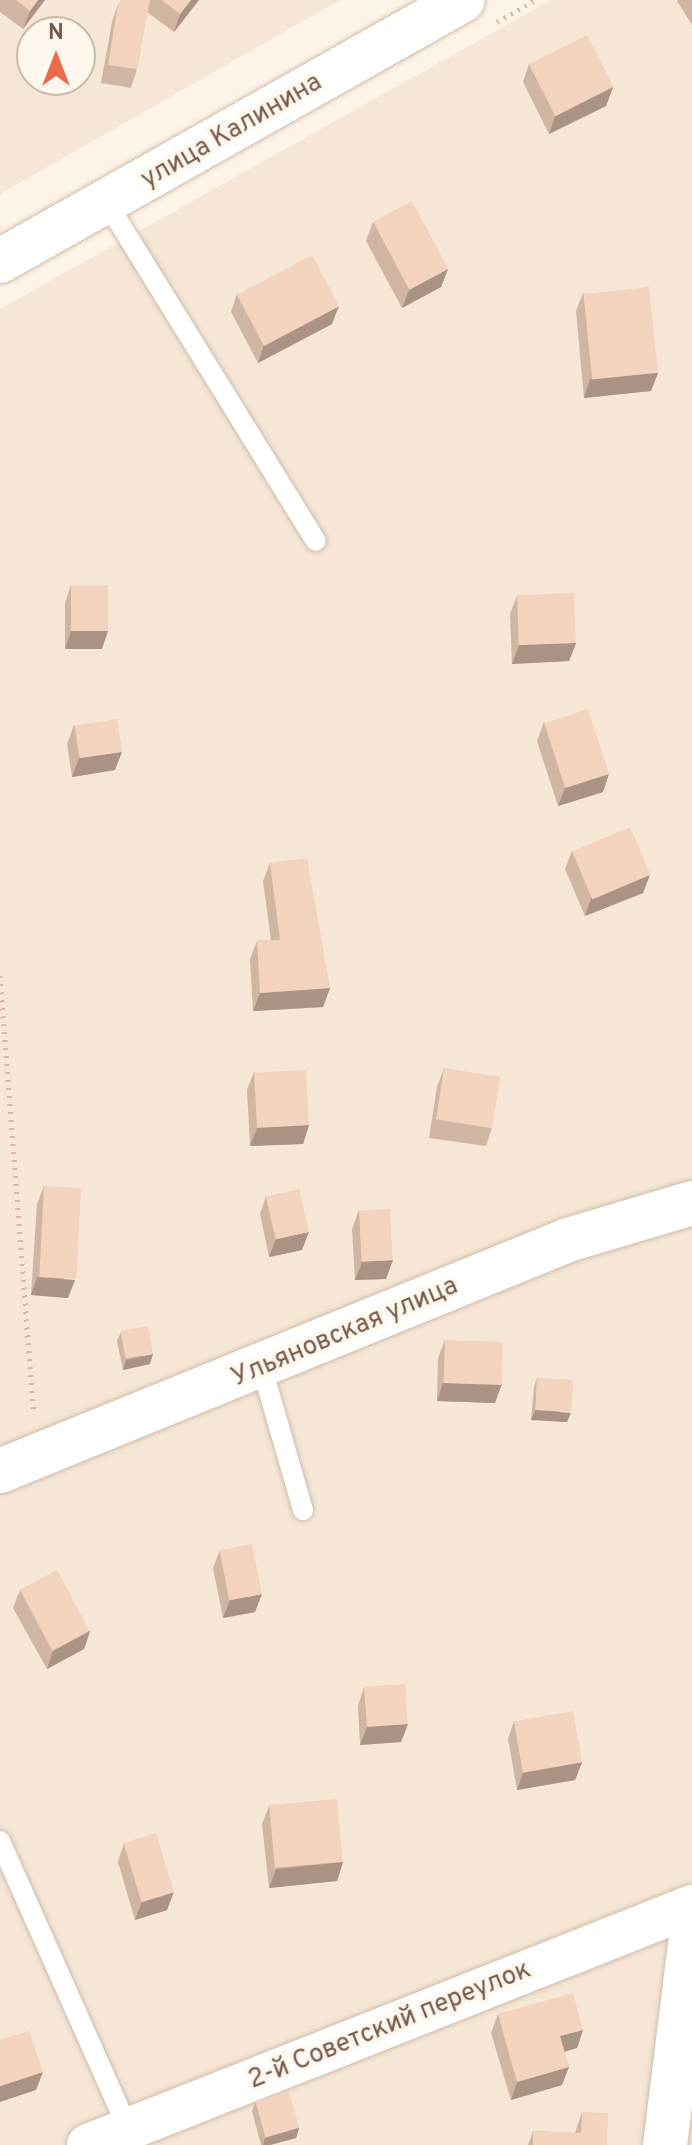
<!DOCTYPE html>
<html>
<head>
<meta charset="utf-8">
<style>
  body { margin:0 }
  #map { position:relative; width:692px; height:2145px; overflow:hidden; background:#fdf4e7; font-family:Overpass,sans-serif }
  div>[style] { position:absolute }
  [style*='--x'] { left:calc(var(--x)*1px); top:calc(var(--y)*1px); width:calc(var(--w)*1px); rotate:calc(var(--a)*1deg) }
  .residential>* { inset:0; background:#f5e6d5 }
  .path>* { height:5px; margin-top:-2.5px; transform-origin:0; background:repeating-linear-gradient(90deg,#d9b6a0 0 2px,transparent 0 8px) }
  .roads { filter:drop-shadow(0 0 2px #cfbcac) drop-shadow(0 0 2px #cfbcac) }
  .lane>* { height:20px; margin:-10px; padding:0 10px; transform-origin:10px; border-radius:10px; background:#fff }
  .street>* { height:42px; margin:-21px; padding:0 21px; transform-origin:21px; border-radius:21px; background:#fff }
  .secondary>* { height:44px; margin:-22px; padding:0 22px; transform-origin:22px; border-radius:22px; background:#fff }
  .wall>* { inset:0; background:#d1b5a3 }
  .shaded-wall>* { inset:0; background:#aa9385 }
  .building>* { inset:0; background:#f3d2be; transform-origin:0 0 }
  span { translate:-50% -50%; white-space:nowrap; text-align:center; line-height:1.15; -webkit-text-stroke:7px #fff8ee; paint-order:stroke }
  .street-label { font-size:26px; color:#785a4a }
  .north { position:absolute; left:16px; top:16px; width:80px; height:80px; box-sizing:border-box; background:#fff8ee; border:2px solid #c9b9ac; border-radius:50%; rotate:0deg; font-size:22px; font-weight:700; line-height:32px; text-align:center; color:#785a4a }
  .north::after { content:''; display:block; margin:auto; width:28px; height:36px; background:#ea6b49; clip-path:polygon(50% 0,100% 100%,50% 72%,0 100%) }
</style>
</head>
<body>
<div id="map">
  <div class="residential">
    <i style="clip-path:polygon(evenodd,0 0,340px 0,0 194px,0 0,32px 32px,80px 32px,80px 80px,32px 80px,32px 32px)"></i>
    <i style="clip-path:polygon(551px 0,692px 0,692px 2145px,0 2145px,0 309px)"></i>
  </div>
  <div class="path">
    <i style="--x:497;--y:22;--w:44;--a:-30.1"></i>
    <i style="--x:0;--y:976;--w:439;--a:85.6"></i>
  </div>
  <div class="roads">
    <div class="lane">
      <i style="--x:107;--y:203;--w:397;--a:58.3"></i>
      <i style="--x:262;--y:1368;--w:148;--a:73.9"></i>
      <i style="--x:0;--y:1841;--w:315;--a:66"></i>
    </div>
    <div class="street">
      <i style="--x:88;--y:2145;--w:650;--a:-21.59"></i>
    </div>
    <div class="secondary">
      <i style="--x:0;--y:261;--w:531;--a:-29.41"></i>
      <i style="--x:0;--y:1471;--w:613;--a:-22.13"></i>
      <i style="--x:568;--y:1240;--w:129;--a:-16.6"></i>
      <i style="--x:665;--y:2145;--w:220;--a:-82.9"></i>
    </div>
  </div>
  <div class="wall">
    <i style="clip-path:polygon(0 0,45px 0,23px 29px,0 12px)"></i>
    <i style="clip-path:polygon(121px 0,199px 0,174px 32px,147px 12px,137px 69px,131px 88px,101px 83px,112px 22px,118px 4px)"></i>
    <i style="clip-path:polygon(678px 0,692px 0,692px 25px,677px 1px)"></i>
    <i style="clip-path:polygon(529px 64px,613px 87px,606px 106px,549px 134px,523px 82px)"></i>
    <i style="clip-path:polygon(373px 222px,448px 269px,441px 287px,402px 308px,366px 241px)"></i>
    <i style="clip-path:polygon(583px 293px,658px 373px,651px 391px,584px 398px,576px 311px)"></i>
    <i style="clip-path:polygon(237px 294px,332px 324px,258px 363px,231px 312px)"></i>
    <i style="clip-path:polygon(71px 585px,102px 649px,65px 649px,65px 603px)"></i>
    <i style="clip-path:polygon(517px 596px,576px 643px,569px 661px,512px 664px,510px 614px)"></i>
    <i style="clip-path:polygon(544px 722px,603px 792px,558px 806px,537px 741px)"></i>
    <i style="clip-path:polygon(74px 725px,115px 770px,72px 777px,67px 744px)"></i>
    <i style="clip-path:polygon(572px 851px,643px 893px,585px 916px,565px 869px)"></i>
    <i style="clip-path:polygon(270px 863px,330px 988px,323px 1007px,253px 1011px,250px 959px,257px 941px,271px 940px,263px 881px)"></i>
    <i style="clip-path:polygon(444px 1068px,492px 1128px,486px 1146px,429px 1138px,437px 1087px)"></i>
    <i style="clip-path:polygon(254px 1072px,309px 1125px,303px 1144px,250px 1146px,247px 1090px)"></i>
    <i style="clip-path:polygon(44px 1186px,68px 1298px,31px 1295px,37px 1204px)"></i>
    <i style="clip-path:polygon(266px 1196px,302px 1250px,269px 1257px,260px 1214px)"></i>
    <i style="clip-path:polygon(359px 1210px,386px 1279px,355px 1280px,352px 1229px)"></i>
    <i style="clip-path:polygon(121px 1332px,150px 1364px,123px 1370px,117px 1341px)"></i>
    <i style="clip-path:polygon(445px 1340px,495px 1403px,437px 1401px,438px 1358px)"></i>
    <i style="clip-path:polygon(537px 1378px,567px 1422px,531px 1420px,534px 1387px)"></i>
    <i style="clip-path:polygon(220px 1550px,255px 1612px,223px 1618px,213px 1568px)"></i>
    <i style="clip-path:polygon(20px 1590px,90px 1631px,84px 1649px,47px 1669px,13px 1608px)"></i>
    <i style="clip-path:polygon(364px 1687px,408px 1724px,401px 1742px,360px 1745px,358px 1706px)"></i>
    <i style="clip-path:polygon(514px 1721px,582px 1762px,575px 1780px,517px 1790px,508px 1739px)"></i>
    <i style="clip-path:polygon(269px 1806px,343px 1862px,337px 1881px,269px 1888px,262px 1824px)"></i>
    <i style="clip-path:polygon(124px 1843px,167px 1910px,135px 1920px,118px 1862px)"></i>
    <i style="clip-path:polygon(498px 2014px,583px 2030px,577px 2048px,564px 2052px,569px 2067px,562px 2085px,511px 2100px,491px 2033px)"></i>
    <i style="clip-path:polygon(255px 2102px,299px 2128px,296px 2138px,270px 2145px,261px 2145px,252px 2111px)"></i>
    <i style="clip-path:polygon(582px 2112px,607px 2145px,528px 2145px,533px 2131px,575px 2133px)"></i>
  </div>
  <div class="shaded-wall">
    <i style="clip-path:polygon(38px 0,45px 0,23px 29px,30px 11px)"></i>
    <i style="clip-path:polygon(191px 0,199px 0,174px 32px,180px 14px)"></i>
    <i style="clip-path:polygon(613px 87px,606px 106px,549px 134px,555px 116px)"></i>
    <i style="clip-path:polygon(448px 269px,441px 287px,402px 308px,409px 290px)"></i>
    <i style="clip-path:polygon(339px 306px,332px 324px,258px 363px,264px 345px)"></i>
    <i style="clip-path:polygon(658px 373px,651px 391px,584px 398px,590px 379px)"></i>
    <i style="clip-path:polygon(71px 631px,108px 631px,102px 649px,65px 649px)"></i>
    <i style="clip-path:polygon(576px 643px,569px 661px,512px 664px,519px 645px)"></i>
    <i style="clip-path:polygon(122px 752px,115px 770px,72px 777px,79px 758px)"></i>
    <i style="clip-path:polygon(609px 774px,603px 792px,558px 806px,565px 788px)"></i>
    <i style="clip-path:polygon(650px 875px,643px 893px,585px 916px,591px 898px)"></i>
    <i style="clip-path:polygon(330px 988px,323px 1007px,253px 1011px,260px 993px)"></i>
    <i style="clip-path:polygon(309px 1125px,303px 1144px,250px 1146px,257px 1128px)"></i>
    <i style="clip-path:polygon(309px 1232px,302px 1250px,269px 1257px,276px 1239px)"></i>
    <i style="clip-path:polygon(393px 1260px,386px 1279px,355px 1280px,362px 1262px)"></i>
    <i style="clip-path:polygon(37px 1277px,75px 1280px,68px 1298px,31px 1295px)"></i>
    <i style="clip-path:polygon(153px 1354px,150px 1364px,123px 1370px,126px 1360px)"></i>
    <i style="clip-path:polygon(443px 1383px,502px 1384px,495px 1403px,437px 1401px)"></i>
    <i style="clip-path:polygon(535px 1410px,571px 1413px,567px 1422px,531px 1420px)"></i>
    <i style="clip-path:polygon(262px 1594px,255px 1612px,223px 1618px,230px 1600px)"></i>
    <i style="clip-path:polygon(90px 1631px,84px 1649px,47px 1669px,53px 1651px)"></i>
    <i style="clip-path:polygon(408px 1724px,401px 1742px,360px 1745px,367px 1727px)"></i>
    <i style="clip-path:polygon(582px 1762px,575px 1780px,517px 1790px,523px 1772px)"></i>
    <i style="clip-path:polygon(343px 1862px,337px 1881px,269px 1888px,276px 1869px)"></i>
    <i style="clip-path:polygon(174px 1892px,167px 1910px,135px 1920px,142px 1901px)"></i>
    <i style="clip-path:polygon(583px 2030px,577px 2048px,553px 2055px,560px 2036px)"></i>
    <i style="clip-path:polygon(569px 2067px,562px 2085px,511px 2100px,517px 2082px)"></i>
    <i style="clip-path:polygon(43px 2072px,36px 2090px,0 2102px,0 2086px)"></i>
    <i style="clip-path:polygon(299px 2128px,296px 2138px,270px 2145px,263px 2145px,265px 2138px)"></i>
  </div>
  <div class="building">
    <i style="clip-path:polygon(16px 0,38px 0,30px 11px)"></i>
    <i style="clip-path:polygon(121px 0,150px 0,137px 69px,108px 65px,118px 4px)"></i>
    <i style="clip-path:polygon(162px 0,191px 0,180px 14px)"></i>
    <i style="left:587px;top:35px;width:58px;height:65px;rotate:63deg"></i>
    <i style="left:412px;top:201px;width:77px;height:44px;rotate:62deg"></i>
    <i style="left:312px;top:255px;width:58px;height:85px;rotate:62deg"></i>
    <i style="left:649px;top:287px;width:86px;height:66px;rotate:84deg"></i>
    <i style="left:71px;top:585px;width:37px;height:46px"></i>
    <i style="left:574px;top:593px;width:50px;height:57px;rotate:88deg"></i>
    <i style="left:588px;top:709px;width:68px;height:46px;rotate:72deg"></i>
    <i style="left:117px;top:719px;width:33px;height:43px;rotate:81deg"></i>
    <i style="left:630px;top:827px;width:52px;height:63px;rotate:67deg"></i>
    <i style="clip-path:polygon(307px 858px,330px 988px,260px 993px,257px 941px,280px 940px,270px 863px)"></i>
    <i style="left:444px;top:1068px;width:57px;height:52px;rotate:9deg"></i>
    <i style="left:306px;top:1070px;width:55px;height:52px;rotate:87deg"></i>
    <i style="left:44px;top:1186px;width:37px;height:91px;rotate:3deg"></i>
    <i style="left:299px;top:1189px;width:44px;height:34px;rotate:77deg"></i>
    <i style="left:390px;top:1209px;width:51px;height:31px;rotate:87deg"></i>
    <i style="left:148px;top:1326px;width:28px;height:28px;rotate:80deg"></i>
    <i style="left:445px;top:1340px;width:58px;height:43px;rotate:2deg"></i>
    <i style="left:537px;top:1378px;width:36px;height:32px;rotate:3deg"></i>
    <i style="left:252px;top:1544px;width:51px;height:33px;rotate:79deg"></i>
    <i style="left:57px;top:1570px;width:69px;height:42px;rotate:62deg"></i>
    <i style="left:405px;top:1684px;width:40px;height:41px;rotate:86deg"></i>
    <i style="left:573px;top:1711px;width:52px;height:60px;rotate:80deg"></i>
    <i style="left:337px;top:1799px;width:63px;height:68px;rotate:85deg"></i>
    <i style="left:156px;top:1833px;width:62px;height:34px;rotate:73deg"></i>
    <i style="clip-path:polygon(573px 1993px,583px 2030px,560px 2036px,569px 2067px,517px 2082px,498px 2014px)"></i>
    <i style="clip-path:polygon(29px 2031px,43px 2072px,0 2086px,0 2040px)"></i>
    <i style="left:289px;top:2092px;width:37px;height:35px;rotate:74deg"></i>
    <i style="clip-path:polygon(582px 2112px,608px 2113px,607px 2145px,533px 2145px,533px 2131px,581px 2133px)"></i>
  </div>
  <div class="street-label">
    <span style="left:232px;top:132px;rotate:-30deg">улица Калинина</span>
    <span style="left:345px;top:1333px;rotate:-23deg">Ульяновская улица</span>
    <span style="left:390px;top:2026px;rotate:-22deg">2-й Советский переулок</span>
  </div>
  <div class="north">N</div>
</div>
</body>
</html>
